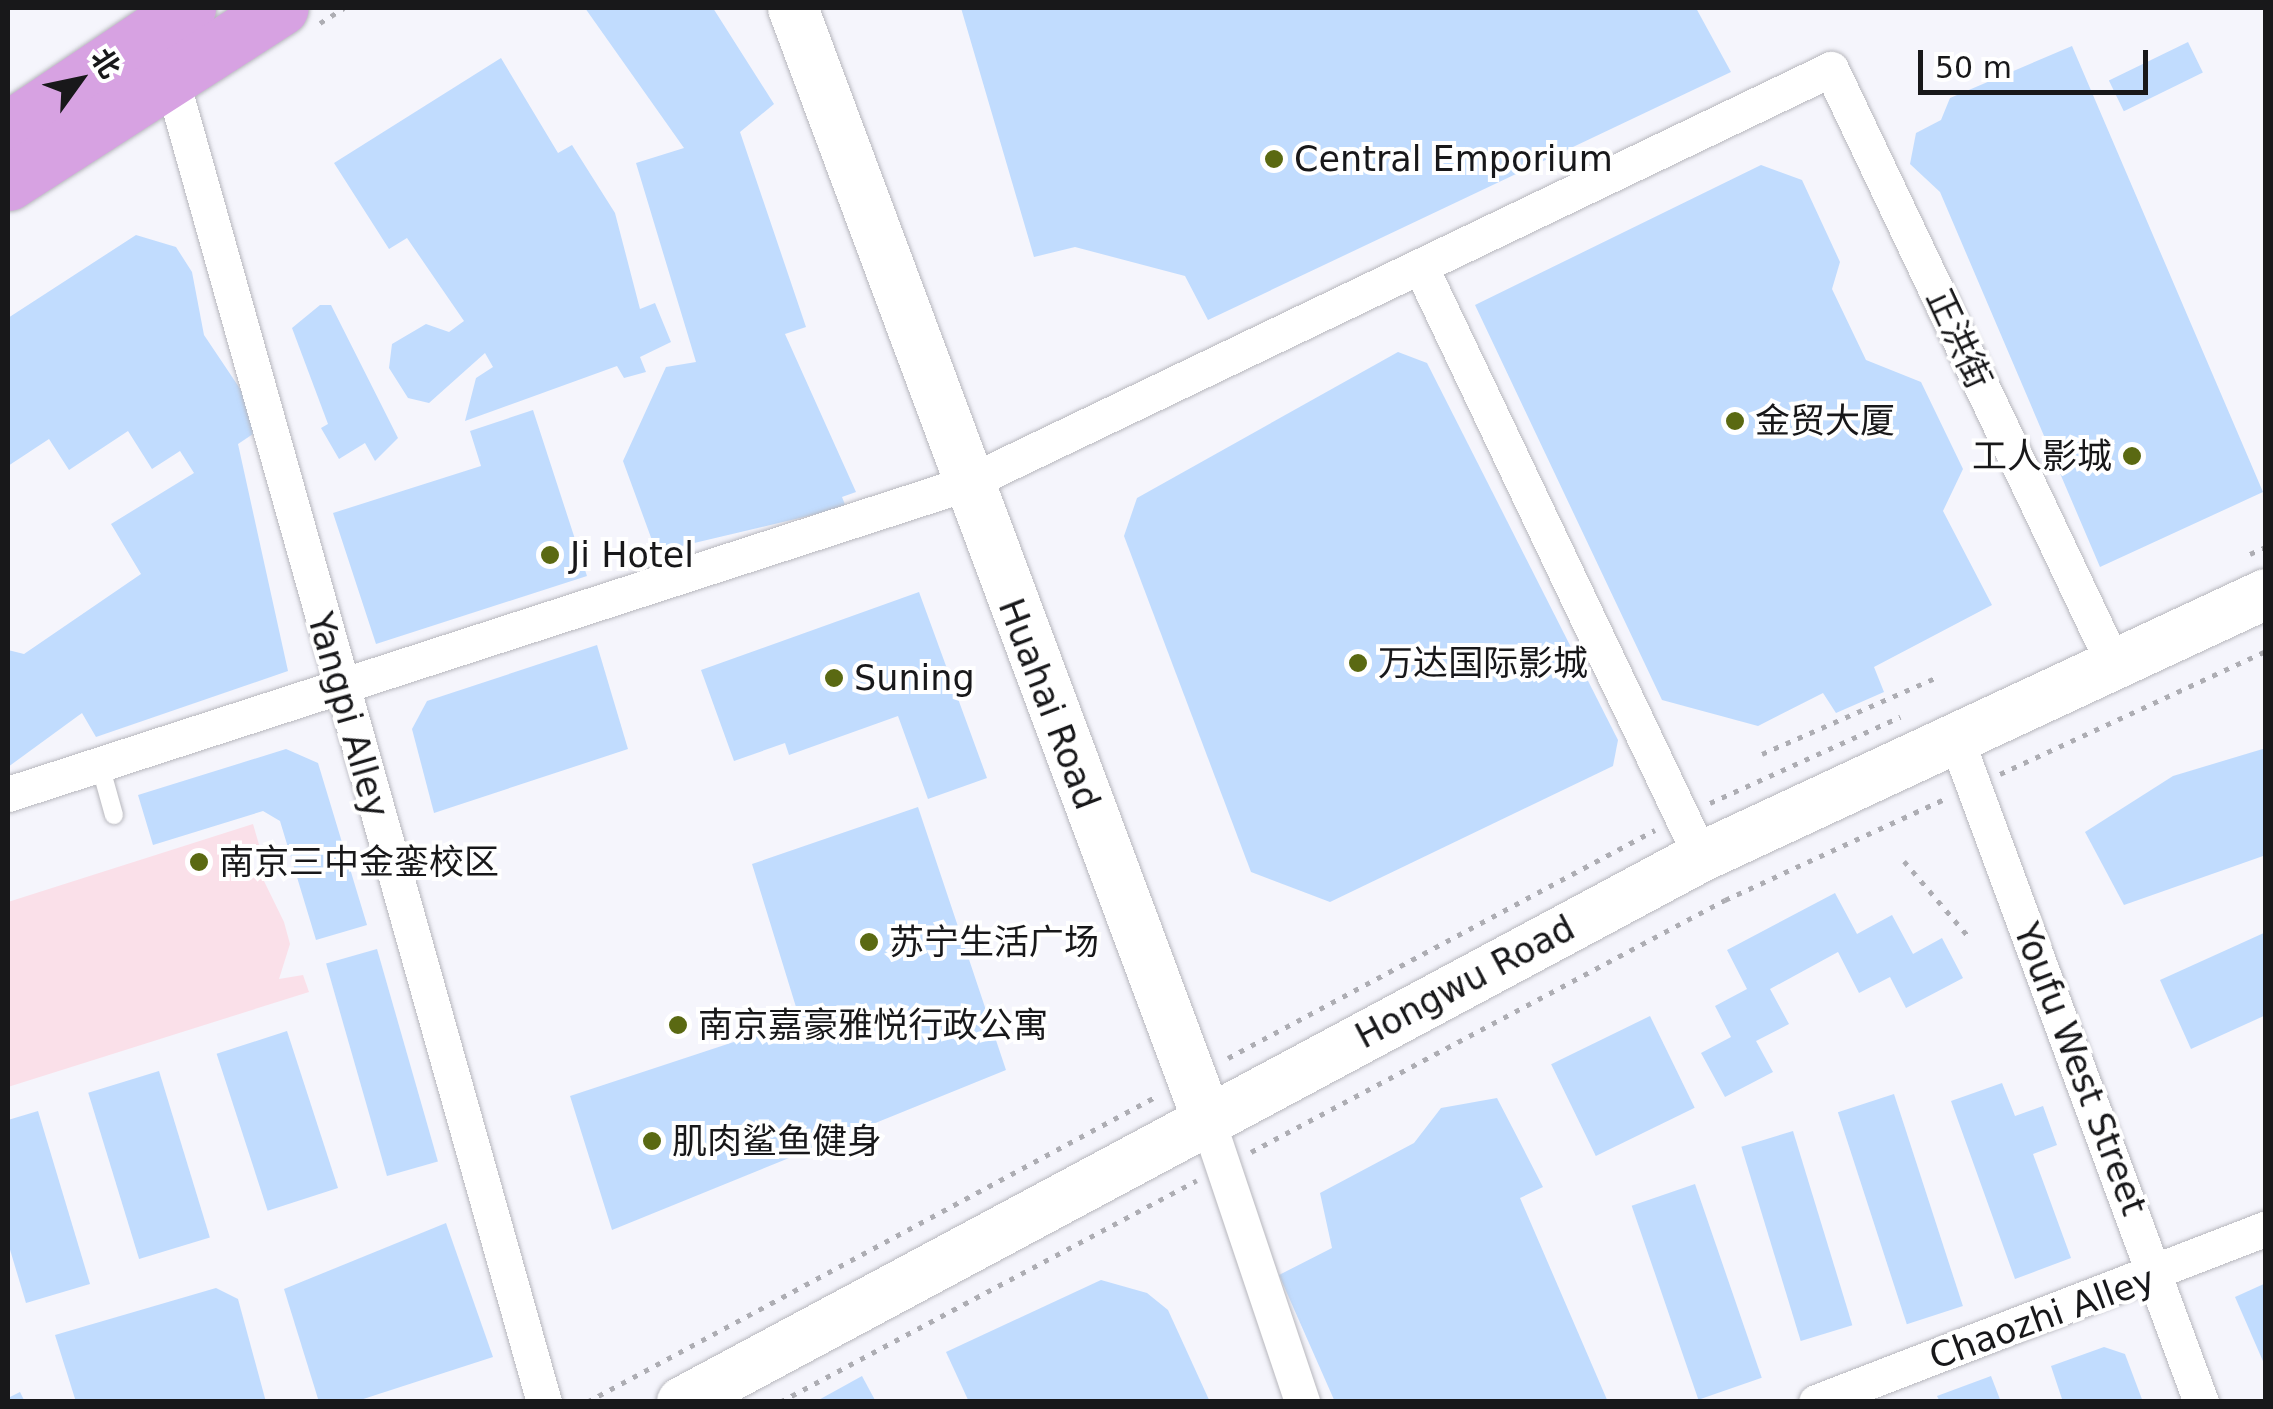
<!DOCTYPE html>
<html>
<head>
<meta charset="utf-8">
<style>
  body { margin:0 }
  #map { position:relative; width:2273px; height:1409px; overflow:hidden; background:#f5f5fc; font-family:"DejaVu Sans","Noto Sans SC",sans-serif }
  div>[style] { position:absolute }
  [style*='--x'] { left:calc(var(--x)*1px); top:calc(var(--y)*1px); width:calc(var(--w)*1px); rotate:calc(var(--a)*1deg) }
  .green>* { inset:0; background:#fae0e9 }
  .building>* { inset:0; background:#c1dcfe; transform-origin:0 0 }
  .path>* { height:5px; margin-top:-2.5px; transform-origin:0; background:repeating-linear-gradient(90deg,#adadb3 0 5px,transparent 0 13px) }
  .roads { filter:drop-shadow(0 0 2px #b7b7bd) drop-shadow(0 0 2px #b7b7bd) }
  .lane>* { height:18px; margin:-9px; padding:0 9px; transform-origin:9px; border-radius:9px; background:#fff }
  .street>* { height:35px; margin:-17.5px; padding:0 17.5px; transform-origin:17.5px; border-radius:17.5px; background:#fff }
  .secondary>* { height:50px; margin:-25px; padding:0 25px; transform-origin:25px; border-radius:25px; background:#fff }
  .primary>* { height:55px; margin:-27.5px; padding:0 27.5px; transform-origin:27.5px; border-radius:27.5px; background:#d7a2e2 }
  .dots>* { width:28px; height:28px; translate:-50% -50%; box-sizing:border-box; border:5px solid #fff; border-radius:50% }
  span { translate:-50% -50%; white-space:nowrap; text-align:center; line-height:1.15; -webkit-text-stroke:8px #fff; paint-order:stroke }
  .poi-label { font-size:35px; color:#18181a }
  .left { translate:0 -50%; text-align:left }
  .right { translate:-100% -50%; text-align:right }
  .street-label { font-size:35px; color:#18181a }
  .frame { position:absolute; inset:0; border:10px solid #18181a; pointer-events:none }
  .north { position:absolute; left:30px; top:30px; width:100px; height:100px; -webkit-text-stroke:8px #fff; paint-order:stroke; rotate:57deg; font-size:28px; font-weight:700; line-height:40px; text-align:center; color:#18181a }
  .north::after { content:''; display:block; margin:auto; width:35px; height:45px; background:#18181a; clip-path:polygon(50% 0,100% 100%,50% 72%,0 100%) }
  .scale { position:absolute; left:1918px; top:50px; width:230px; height:45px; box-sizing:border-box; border:5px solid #18181a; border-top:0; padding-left:12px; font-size:30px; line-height:35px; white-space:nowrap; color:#18181a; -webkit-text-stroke:8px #fff; paint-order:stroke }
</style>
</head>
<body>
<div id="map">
  <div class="green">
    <i style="clip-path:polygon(253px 824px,260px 848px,235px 857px,263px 879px,284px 922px,290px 944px,279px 979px,303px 975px,309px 992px,8px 1087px,8px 902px)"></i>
  </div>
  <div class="building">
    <i style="clip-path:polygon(585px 8px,713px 8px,774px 104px,740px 132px,806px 327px,785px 334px,856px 492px,842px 497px,846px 507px,673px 548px,653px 543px,623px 461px,666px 367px,696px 362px,636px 163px,684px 148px)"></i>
    <i style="clip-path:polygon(961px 8px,1696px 8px,1731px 72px,1208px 320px,1185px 276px,1075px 247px,1034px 257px)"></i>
    <i style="left:2188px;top:42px;width:34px;height:88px;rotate:64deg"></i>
    <i style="clip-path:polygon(2072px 46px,2263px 492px,2100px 567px,1940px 192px,1910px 164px,1916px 133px,1941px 120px,1950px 98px)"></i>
    <i style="clip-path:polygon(501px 58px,558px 153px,572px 145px,615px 213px,640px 309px,655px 303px,671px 342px,640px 357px,646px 372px,624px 378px,617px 366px,465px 421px,476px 378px,493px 367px,485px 353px,429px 403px,408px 398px,389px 368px,392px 344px,426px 324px,449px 332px,464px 321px,407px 238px,389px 249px,334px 163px)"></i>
    <i style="clip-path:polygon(1761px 165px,1802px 180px,1840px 262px,1832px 289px,1866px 360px,1921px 382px,1963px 469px,1943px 511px,1992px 605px,1874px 667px,1884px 692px,1836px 713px,1823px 693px,1758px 726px,1662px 700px,1475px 305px)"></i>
    <i style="clip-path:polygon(136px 235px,176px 247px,192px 272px,204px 335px,265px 426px,238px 444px,288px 671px,96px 737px,82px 713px,8px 767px,8px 650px,24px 654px,141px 574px,111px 524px,194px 473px,180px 451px,152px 469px,128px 431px,69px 470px,49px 439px,8px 466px,8px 318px)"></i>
    <i style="clip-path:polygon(320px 305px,331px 305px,398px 438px,375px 461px,365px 443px,339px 459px,321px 428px,328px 424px,292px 328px)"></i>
    <i style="clip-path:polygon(1398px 352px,1427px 363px,1618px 740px,1613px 766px,1330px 902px,1251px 872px,1124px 536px,1137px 498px)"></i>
    <i style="clip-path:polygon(533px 410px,587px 576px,376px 644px,333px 513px,481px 466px,470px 431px)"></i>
    <i style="clip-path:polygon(919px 592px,987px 778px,928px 799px,898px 716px,789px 755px,785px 743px,734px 761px,701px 670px)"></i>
    <i style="clip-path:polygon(597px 645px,628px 749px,434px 813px,412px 729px,427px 701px)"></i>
    <i style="clip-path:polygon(2266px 748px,2266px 855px,2124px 905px,2085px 832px,2173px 776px)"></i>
    <i style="clip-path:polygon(286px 749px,318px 763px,367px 925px,316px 940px,280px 821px,263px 811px,153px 845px,138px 795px)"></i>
    <i style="clip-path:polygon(918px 807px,1006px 1070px,612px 1230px,570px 1096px,800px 1020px,752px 864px)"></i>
    <i style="clip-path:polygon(1835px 893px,1857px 934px,1892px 915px,1913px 954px,1942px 938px,1963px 978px,1906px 1008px,1890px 977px,1859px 993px,1838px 952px,1770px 989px,1789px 1024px,1756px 1041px,1773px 1072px,1725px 1097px,1701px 1053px,1731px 1037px,1715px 1006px,1747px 989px,1727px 950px)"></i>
    <i style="clip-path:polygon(2266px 932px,2266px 1015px,2191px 1049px,2160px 980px)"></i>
    <i style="left:377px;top:949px;width:221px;height:53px;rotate:74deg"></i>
    <i style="left:1650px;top:1016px;width:102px;height:110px;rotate:64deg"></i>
    <i style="left:287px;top:1031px;width:165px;height:74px;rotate:72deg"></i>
    <i style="left:159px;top:1071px;width:174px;height:74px;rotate:73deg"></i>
    <i style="clip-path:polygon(2002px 1083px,2015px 1116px,2043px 1106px,2057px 1145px,2033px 1154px,2071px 1258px,2015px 1279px,1951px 1101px)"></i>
    <i style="left:1894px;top:1094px;width:223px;height:59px;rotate:72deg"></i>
    <i style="clip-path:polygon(1497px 1098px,1543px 1187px,1520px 1198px,1608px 1402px,1335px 1402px,1279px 1275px,1332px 1248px,1320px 1193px,1414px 1143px,1441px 1108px)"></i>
    <i style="clip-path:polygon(38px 1111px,90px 1284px,26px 1303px,8px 1243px,8px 1120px)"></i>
    <i style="left:1793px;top:1131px;width:203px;height:54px;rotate:73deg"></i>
    <i style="left:1695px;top:1184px;width:205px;height:67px;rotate:71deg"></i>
    <i style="clip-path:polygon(446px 1223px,493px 1357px,354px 1402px,319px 1402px,284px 1289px)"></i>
    <i style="clip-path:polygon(1101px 1280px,1147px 1293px,1168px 1310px,1210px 1402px,969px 1402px,946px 1352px)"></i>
    <i style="clip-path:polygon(2266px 1283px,2266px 1368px,2235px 1297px)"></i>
    <i style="clip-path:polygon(216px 1288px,238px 1299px,266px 1402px,76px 1402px,55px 1335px)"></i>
    <i style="clip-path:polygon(2104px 1347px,2125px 1354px,2143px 1402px,2063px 1402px,2051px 1366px)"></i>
    <i style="clip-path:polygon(862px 1376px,876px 1402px,815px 1402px)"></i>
    <i style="clip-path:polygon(1991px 1376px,2001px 1402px,1940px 1402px,1937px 1396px)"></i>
    <i style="clip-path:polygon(20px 1392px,25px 1402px,8px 1402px,8px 1398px)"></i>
  </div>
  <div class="path">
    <i style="--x:320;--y:23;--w:28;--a:-32"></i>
    <i style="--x:2250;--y:554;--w:17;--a:-24"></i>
    <i style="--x:1762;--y:754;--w:191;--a:-23.7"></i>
    <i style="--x:2000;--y:774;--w:293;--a:-24.8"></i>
    <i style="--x:1710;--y:803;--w:209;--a:-24.4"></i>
    <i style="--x:1904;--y:861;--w:99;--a:49.5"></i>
    <i style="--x:1228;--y:1058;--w:484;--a:-28.1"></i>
    <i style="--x:1251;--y:1152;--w:537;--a:-28"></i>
    <i style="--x:1725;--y:900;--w:242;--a:-24.7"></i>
    <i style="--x:587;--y:1402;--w:647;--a:-28.23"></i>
    <i style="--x:780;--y:1402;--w:472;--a:-28"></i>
  </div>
  <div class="roads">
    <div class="lane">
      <i style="--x:100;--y:765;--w:52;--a:74.4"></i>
    </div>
    <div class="street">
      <i style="--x:166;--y:60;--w:1394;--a:74.27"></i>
      <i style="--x:1423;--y:272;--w:648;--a:64.58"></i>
      <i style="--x:1955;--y:736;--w:710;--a:69.73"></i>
      <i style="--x:8;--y:794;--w:1006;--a:-17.95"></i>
      <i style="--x:965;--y:484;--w:960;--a:-25.6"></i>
      <i style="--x:1831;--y:69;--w:658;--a:64.6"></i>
      <i style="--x:1207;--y:1119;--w:299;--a:71.4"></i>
      <i style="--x:1816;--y:1402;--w:482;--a:-21.1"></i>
    </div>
    <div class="secondary">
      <i style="--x:793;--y:8;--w:1186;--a:69.56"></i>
      <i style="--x:682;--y:1402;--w:1156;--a:-28.14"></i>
      <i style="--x:1701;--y:857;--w:623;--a:-24.96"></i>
    </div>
    <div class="primary">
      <i style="--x:8;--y:129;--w:217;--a:-33.9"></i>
      <i style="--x:8;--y:183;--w:324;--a:-32.7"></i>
    </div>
  </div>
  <div class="dots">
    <i style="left:1274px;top:159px;background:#5a6912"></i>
    <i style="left:1735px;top:421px;background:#5a6912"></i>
    <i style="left:2132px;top:456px;background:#5a6912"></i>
    <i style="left:550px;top:555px;background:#5a6912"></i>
    <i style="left:1358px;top:663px;background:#5a6912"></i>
    <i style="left:834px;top:678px;background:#5a6912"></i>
    <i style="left:199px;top:862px;background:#5a6912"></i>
    <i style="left:869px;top:942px;background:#5a6912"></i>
    <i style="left:678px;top:1025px;background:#5a6912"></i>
    <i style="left:652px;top:1141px;background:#5a6912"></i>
  </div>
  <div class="poi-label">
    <span class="left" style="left:1294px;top:159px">Central Emporium</span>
    <span class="left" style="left:1755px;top:421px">金贸大厦</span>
    <span class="right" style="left:2112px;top:456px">工人影城</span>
    <span class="left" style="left:570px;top:555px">Ji Hotel</span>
    <span class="left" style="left:1378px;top:663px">万达国际影城</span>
    <span class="left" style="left:854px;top:678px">Suning</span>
    <span class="left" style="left:219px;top:862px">南京三中金銮校区</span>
    <span class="left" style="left:889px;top:942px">苏宁生活广场</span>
    <span class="left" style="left:698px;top:1025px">南京嘉豪雅悦行政公寓</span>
    <span class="left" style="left:672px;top:1141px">肌肉鲨鱼健身</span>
  </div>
  <div class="street-label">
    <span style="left:1959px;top:339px;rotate:65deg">正洪街</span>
    <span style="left:1049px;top:704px;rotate:69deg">Huahai Road</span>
    <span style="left:348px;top:715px;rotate:74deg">Yangpi Alley</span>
    <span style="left:1465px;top:982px;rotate:-28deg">Hongwu Road</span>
    <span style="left:2080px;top:1069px;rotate:69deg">Youfu West Street</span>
    <span style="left:2042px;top:1318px;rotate:-20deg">Chaozhi Alley</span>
  </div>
  <div class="frame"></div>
  <div class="north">北</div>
  <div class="scale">50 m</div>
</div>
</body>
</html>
